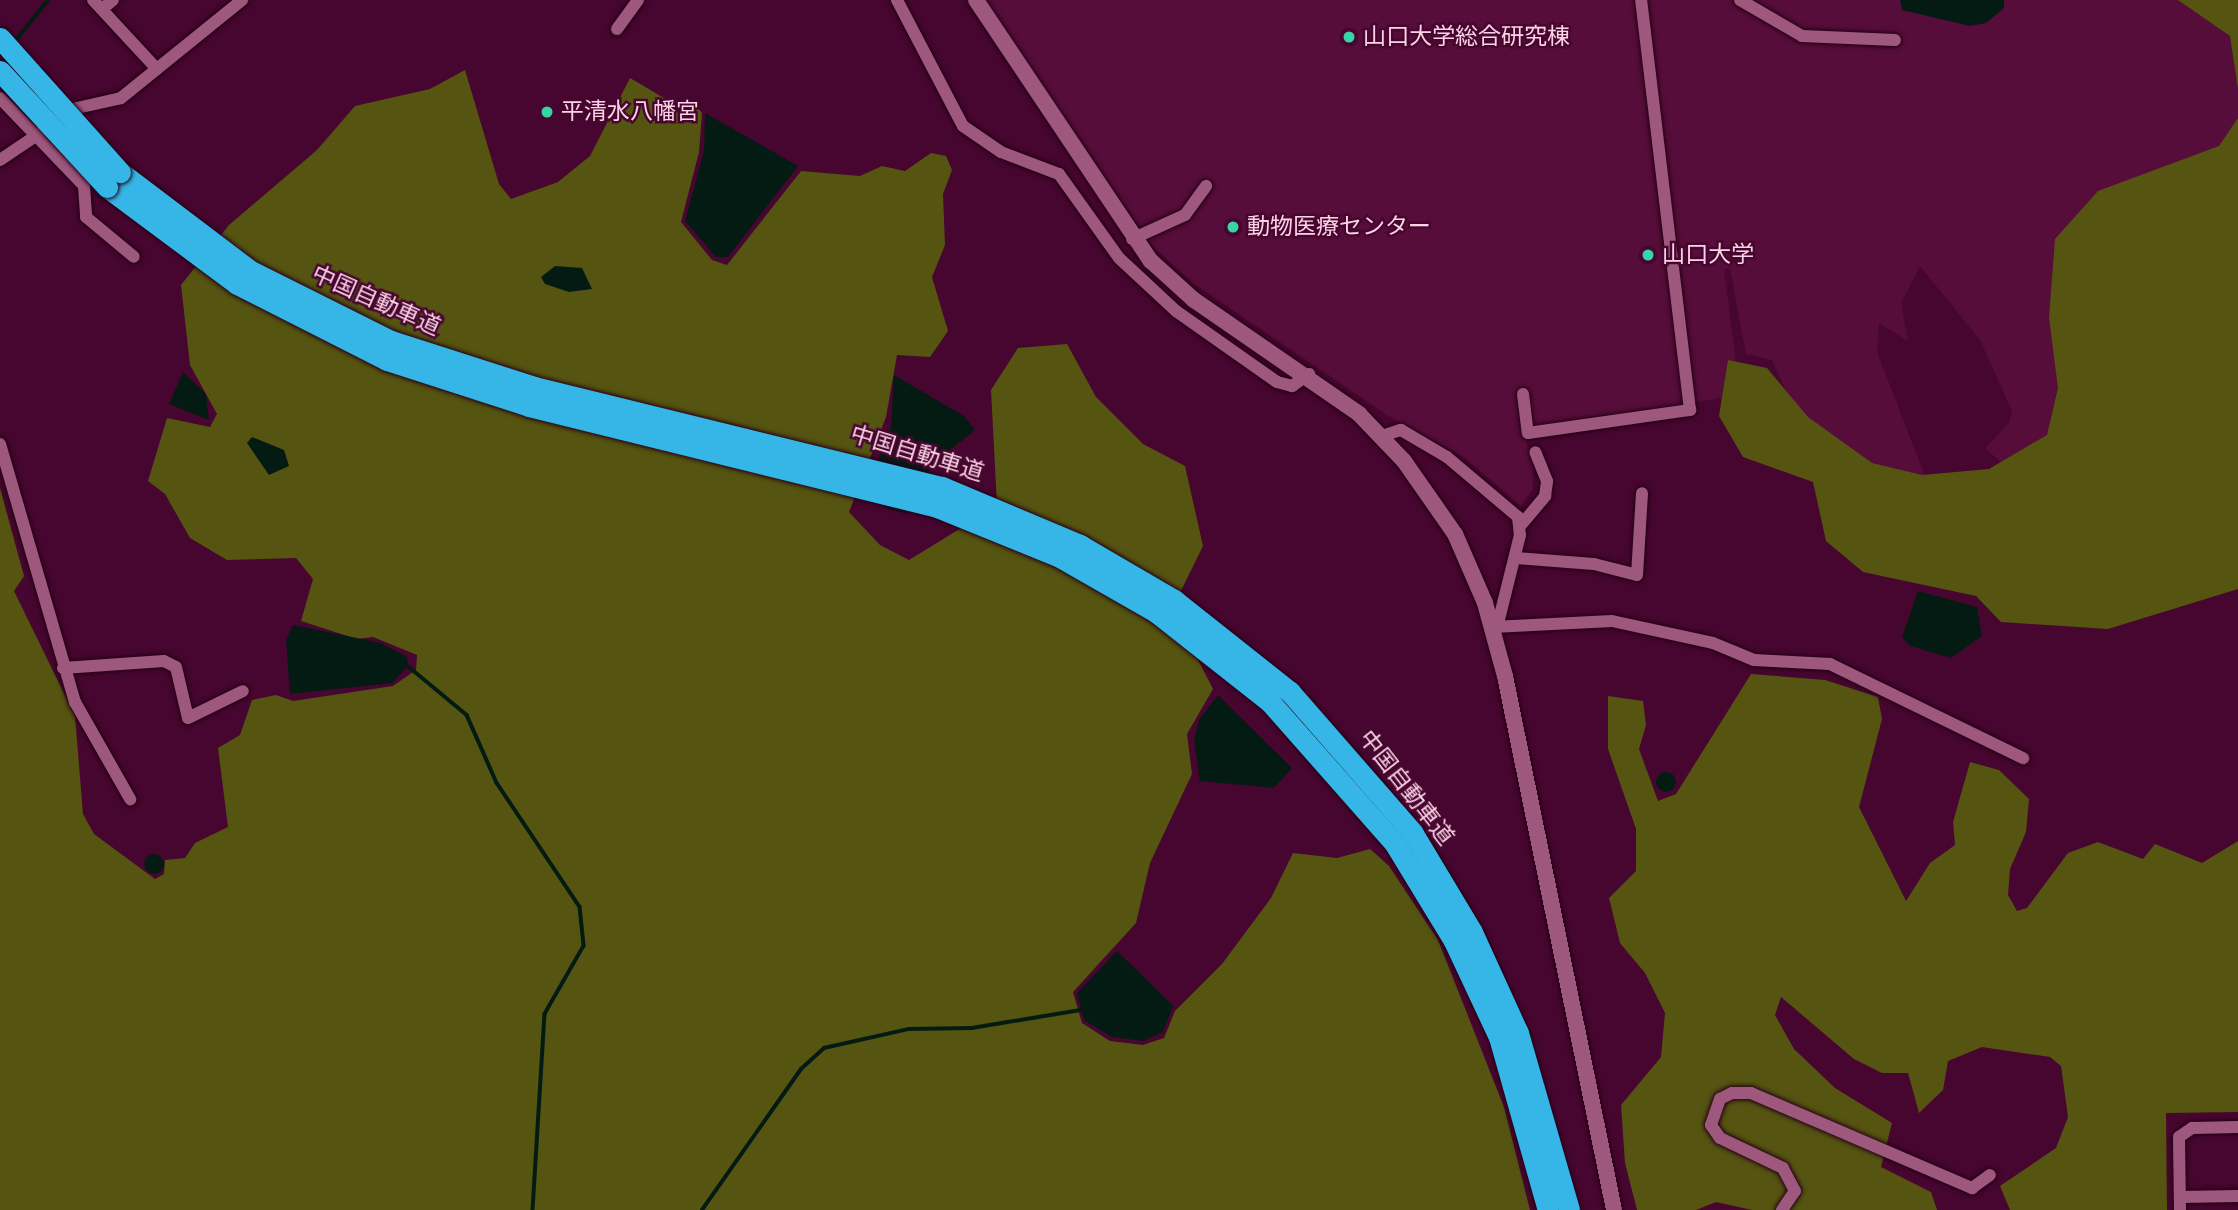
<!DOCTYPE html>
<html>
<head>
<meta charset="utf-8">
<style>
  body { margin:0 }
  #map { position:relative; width:2238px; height:1210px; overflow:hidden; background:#47062f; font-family:Roboto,"Noto Sans JP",sans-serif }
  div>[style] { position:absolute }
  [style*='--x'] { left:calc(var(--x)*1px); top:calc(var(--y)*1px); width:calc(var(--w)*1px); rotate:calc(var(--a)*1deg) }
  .built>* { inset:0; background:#560d3a }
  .forest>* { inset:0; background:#555411 }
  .water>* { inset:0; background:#041b14 }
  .round { border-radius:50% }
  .stream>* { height:3.5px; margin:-1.75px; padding:0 1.75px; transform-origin:1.75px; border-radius:1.75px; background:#041b14 }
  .roads { filter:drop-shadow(0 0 2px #260016) drop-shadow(0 0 2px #260016) }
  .minor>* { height:12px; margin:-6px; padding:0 6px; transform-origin:6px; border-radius:6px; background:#9e587d }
  .tertiary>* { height:16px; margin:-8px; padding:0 8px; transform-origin:8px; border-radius:8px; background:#9e587d }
  .motorway>* { height:21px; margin:-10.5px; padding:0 10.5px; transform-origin:10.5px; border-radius:10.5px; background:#35b6e7 }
  .bridges { filter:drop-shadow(0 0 2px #260016) drop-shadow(0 0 2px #260016) }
  .motorway-bridge>* { height:21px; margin:-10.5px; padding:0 10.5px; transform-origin:10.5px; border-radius:10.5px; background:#35b6e7 }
  .dots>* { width:19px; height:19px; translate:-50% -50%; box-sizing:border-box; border:4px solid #47062f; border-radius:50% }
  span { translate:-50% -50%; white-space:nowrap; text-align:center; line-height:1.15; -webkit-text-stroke:5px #47062f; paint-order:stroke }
  .poi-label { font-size:23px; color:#fbd2e5 }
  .left { translate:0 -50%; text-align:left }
  .street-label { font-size:23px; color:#fbd2e5 }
</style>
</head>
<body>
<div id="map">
  <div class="built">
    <i style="clip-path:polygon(985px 0,2238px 0,2238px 305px,2011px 471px,1985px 448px,2009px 423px,2012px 411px,1980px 340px,1920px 266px,1901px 303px,1908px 341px,1879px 323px,1877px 352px,1940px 515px,1805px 433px,1772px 360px,1746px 354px,1730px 269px,1724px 269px,1740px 395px,1522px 430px,1532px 459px,1533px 489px,1521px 506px,1465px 458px,1387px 415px,1193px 283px,1152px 246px)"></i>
  </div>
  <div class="forest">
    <i style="clip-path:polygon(2178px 0,2238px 0,2238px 89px,2230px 36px)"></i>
    <i style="clip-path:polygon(465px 70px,499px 184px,511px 199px,558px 182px,590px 156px,630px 78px,676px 105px,692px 101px,702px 113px,699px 152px,681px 222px,712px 260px,727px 265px,801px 171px,860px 176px,882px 166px,905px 171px,931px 153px,946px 156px,952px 170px,943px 194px,945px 245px,932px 277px,948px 331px,930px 357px,897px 355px,886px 417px,849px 512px,880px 545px,909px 560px,997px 506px,991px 390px,1018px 348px,1067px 344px,1096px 397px,1143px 444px,1185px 466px,1203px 546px,1172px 609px,1213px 689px,1187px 734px,1192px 774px,1150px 863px,1136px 923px,1073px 992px,1082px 1023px,1110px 1041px,1143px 1045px,1164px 1038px,1175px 1011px,1222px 964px,1271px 898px,1293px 853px,1337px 858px,1370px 849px,1389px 866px,1438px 940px,1504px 1107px,1530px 1210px,0 1210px,0 488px,24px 576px,14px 591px,75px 716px,83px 814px,94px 834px,155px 879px,164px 874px,165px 860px,185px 858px,195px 843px,228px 827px,218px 748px,240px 735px,252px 700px,276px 695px,293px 701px,393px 686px,416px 670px,417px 655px,373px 637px,357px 639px,301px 621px,313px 579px,296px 558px,227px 560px,190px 538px,165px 494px,148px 481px,167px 418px,210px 427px,217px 414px,190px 365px,181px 285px,229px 225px,317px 150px,355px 106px,430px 89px)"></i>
    <i style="clip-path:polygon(2238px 118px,2238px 589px,2108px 629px,2001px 622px,1976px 596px,1863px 572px,1826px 541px,1813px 482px,1743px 457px,1719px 416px,1728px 360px,1767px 368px,1808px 417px,1872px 463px,1922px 475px,1989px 469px,2047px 435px,2058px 388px,2049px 318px,2055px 239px,2098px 191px,2219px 146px)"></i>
    <i style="clip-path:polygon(1751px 674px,1825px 680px,1878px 697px,1882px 719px,1859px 807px,1906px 901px,1930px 863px,1955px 845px,1953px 822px,1970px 762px,1999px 770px,2029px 799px,2026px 832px,2010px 869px,2008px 895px,2017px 911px,2027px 908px,2068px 853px,2098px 842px,2143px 859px,2155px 844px,2202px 863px,2238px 841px,2238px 1112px,2166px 1113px,2167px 1210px,2010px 1210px,2000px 1186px,2056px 1148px,2068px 1117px,2061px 1066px,2050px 1057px,1982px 1047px,1948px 1061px,1943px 1090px,1919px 1113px,1908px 1073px,1882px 1073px,1854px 1059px,1781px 997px,1775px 1015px,1794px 1049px,1835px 1088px,1892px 1123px,1881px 1167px,1931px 1192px,1937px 1210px,1752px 1210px,1716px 1202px,1696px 1210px,1637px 1210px,1625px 1163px,1621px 1105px,1661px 1057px,1665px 1013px,1645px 973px,1620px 943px,1609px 898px,1636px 871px,1636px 829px,1608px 749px,1608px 696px,1643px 701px,1646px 725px,1639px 749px,1658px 801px,1676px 794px)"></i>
  </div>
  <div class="water">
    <i style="clip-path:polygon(1900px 0,2004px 0,2004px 8px,1986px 23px,1970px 26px,1902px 10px)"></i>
    <i style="clip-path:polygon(705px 113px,798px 166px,728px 257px,716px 257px,685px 221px,704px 151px)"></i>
    <i style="clip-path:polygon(555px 266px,582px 268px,592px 289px,569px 292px,545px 284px,541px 277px)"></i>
    <i style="clip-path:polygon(183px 372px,206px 394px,209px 420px,169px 404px)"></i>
    <i style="clip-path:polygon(894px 375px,964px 416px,975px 430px,932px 465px,916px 507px,905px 513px,888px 509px,876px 496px,874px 471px,891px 426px)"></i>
    <i style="clip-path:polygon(252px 437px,284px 450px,289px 466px,269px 475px,247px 443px)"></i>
    <i style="clip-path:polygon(1918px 591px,1977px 607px,1982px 636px,1951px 658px,1910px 646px,1902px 637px)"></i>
    <i style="clip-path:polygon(293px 625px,381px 643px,407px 657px,408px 666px,392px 683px,290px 694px,286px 639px)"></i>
    <i style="clip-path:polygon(1218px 695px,1292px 768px,1274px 788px,1200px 781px,1194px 740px,1199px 720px)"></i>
    <i class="round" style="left:1656px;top:772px;width:20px;height:20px"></i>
    <i class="round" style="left:144px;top:854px;width:20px;height:20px"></i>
    <i style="clip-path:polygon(1117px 951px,1173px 1006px,1163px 1032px,1143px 1041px,1112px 1037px,1084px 1020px,1077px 993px)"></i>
  </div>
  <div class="stream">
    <i style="--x:13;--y:44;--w:56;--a:-51.5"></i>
    <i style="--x:408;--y:666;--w:77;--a:39.7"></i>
    <i style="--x:467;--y:715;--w:74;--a:66.2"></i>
    <i style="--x:497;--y:783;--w:149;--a:56.2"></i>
    <i style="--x:580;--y:907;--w:39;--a:84"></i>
    <i style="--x:584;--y:946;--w:78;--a:119.8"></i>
    <i style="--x:545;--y:1014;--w:196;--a:93.5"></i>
    <i style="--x:702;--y:1210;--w:172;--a:-54.9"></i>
    <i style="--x:801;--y:1069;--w:31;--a:-42"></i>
    <i style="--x:824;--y:1048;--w:87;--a:-12.6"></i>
    <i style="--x:909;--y:1029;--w:63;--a:-0.9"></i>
    <i style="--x:972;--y:1028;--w:110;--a:-9.4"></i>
  </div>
  <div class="roads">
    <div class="minor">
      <i style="--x:93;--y:0;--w:94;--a:47.2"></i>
      <i style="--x:897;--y:0;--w:142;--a:62.4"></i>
      <i style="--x:963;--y:126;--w:46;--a:34.4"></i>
      <i style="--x:1001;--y:152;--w:62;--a:20.8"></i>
      <i style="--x:1059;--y:174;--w:103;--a:54.5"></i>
      <i style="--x:1119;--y:258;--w:78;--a:42.9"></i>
      <i style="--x:1176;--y:311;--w:123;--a:35.1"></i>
      <i style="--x:1277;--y:382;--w:16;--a:15"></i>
      <i style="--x:1292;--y:386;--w:21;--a:-35"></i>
      <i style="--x:1740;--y:0;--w:72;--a:30.1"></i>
      <i style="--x:1802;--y:36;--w:93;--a:2.5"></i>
      <i style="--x:102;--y:9;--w:14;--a:-39"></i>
      <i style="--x:617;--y:29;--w:36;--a:-54"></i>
      <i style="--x:0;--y:98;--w:122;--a:46.3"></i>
      <i style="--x:84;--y:186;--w:31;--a:86"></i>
      <i style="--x:86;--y:217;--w:62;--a:39.8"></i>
      <i style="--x:0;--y:160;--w:93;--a:-34"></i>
      <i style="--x:77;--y:108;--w:45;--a:-12.8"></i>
      <i style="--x:121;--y:98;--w:156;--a:-39"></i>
      <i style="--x:1132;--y:239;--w:58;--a:-24.4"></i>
      <i style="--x:1185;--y:215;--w:36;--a:-54"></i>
      <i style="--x:1523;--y:394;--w:39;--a:83"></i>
      <i style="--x:1528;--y:433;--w:164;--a:-8.1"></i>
      <i style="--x:1690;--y:410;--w:413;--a:-96.8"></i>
      <i style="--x:1382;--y:436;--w:20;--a:-18"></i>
      <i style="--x:1401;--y:430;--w:53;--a:30.4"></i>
      <i style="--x:1447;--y:457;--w:93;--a:40.2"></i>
      <i style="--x:1518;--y:517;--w:18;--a:84"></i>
      <i style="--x:1520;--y:535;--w:95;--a:104"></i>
      <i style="--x:0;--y:444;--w:269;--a:73.8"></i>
      <i style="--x:75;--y:702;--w:112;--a:60.4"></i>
      <i style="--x:1521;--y:525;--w:38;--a:-50"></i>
      <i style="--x:1545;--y:496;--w:15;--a:-82"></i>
      <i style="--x:1547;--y:481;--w:31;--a:-112"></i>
      <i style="--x:1516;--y:558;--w:78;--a:4.4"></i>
      <i style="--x:1594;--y:564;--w:44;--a:14.3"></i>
      <i style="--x:1637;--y:575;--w:82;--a:-86.5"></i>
      <i style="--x:1493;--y:627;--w:119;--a:-2.9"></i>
      <i style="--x:1612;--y:621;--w:103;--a:12.3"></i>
      <i style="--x:1713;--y:643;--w:44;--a:22.5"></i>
      <i style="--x:1754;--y:660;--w:76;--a:3"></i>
      <i style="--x:1830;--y:664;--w:215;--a:26"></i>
      <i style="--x:63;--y:668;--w:101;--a:-4"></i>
      <i style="--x:164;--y:661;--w:13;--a:27"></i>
      <i style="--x:176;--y:667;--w:52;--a:76.8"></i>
      <i style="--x:188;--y:718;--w:61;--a:-26.1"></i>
      <i style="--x:2180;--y:1197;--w:58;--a:-1"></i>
      <i style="--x:1782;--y:1210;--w:23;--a:-56"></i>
      <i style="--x:1795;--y:1191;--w:26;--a:-118"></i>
      <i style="--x:1783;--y:1168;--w:70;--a:-154.5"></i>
      <i style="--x:1720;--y:1138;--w:16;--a:-125"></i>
      <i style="--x:1711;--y:1125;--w:28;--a:-71"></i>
      <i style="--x:1720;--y:1099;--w:13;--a:-27"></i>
      <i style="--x:1732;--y:1093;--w:19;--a:0"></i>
      <i style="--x:1751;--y:1093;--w:241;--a:23.3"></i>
      <i style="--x:1972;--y:1188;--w:22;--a:-36"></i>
      <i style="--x:2180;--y:1210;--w:73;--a:-90.8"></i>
      <i style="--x:2179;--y:1137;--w:16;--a:-35"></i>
      <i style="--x:2192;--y:1128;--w:46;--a:-1.2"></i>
    </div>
    <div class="tertiary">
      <i style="--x:976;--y:0;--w:314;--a:56.2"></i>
      <i style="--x:1151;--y:261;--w:58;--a:42.2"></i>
      <i style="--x:1194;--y:300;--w:201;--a:34.6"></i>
      <i style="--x:1359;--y:414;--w:65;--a:46.2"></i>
      <i style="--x:1404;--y:461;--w:89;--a:55.1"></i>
      <i style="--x:1455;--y:534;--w:75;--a:66.5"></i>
      <i style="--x:1485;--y:603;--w:76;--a:74.7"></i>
      <i style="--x:1505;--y:676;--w:545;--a:78.46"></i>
    </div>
    <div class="motorway">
      <i style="--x:120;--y:172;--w:162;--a:37.2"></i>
      <i style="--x:249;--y:270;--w:159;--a:26.6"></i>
      <i style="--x:391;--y:341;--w:150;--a:17.8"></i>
      <i style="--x:534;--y:387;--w:420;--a:13.8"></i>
      <i style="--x:942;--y:487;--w:150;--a:22.8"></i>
      <i style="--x:1080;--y:545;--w:109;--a:30.3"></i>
      <i style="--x:1174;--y:600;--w:148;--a:38.4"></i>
      <i style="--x:1290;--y:692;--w:186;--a:48.9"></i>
      <i style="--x:1412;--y:832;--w:117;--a:59"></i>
      <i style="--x:1472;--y:932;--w:111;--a:65.5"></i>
      <i style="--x:1518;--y:1033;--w:184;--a:73.9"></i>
      <i style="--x:107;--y:187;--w:162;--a:36.7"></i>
      <i style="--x:237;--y:284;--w:168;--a:26.9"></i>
      <i style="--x:387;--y:360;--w:149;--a:17.9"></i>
      <i style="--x:529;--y:406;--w:420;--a:13.9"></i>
      <i style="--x:937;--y:507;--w:133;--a:22.1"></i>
      <i style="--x:1060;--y:557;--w:111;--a:29.8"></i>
      <i style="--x:1156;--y:612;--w:145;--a:38.3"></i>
      <i style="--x:1270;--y:702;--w:189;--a:48.6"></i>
      <i style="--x:1395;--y:844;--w:114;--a:58.7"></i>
      <i style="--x:1454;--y:941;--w:106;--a:64.9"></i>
      <i style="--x:1499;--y:1037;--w:180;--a:74.2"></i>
    </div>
  </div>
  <div class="bridges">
    <div class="motorway-bridge">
      <i style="--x:0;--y:38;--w:180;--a:48.2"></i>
      <i style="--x:0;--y:71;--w:158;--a:47.3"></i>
    </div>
  </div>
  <div class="dots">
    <i style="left:1349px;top:37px;background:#37d4a6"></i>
    <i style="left:547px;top:112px;background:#37d4a6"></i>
    <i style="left:1233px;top:227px;background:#37d4a6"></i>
    <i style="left:1648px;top:255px;background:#37d4a6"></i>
  </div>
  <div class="poi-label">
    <span class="left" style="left:1363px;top:37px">山口大学総合研究棟</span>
    <span class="left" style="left:561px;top:112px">平清水八幡宮</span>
    <span class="left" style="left:1247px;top:227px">動物医療センター</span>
    <span class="left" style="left:1662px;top:255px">山口大学</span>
  </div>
  <div class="street-label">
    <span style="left:376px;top:301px;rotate:24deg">中国自動車道</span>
    <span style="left:917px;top:454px;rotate:17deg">中国自動車道</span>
    <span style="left:1406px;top:788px;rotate:52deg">中国自動車道</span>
  </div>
</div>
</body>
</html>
